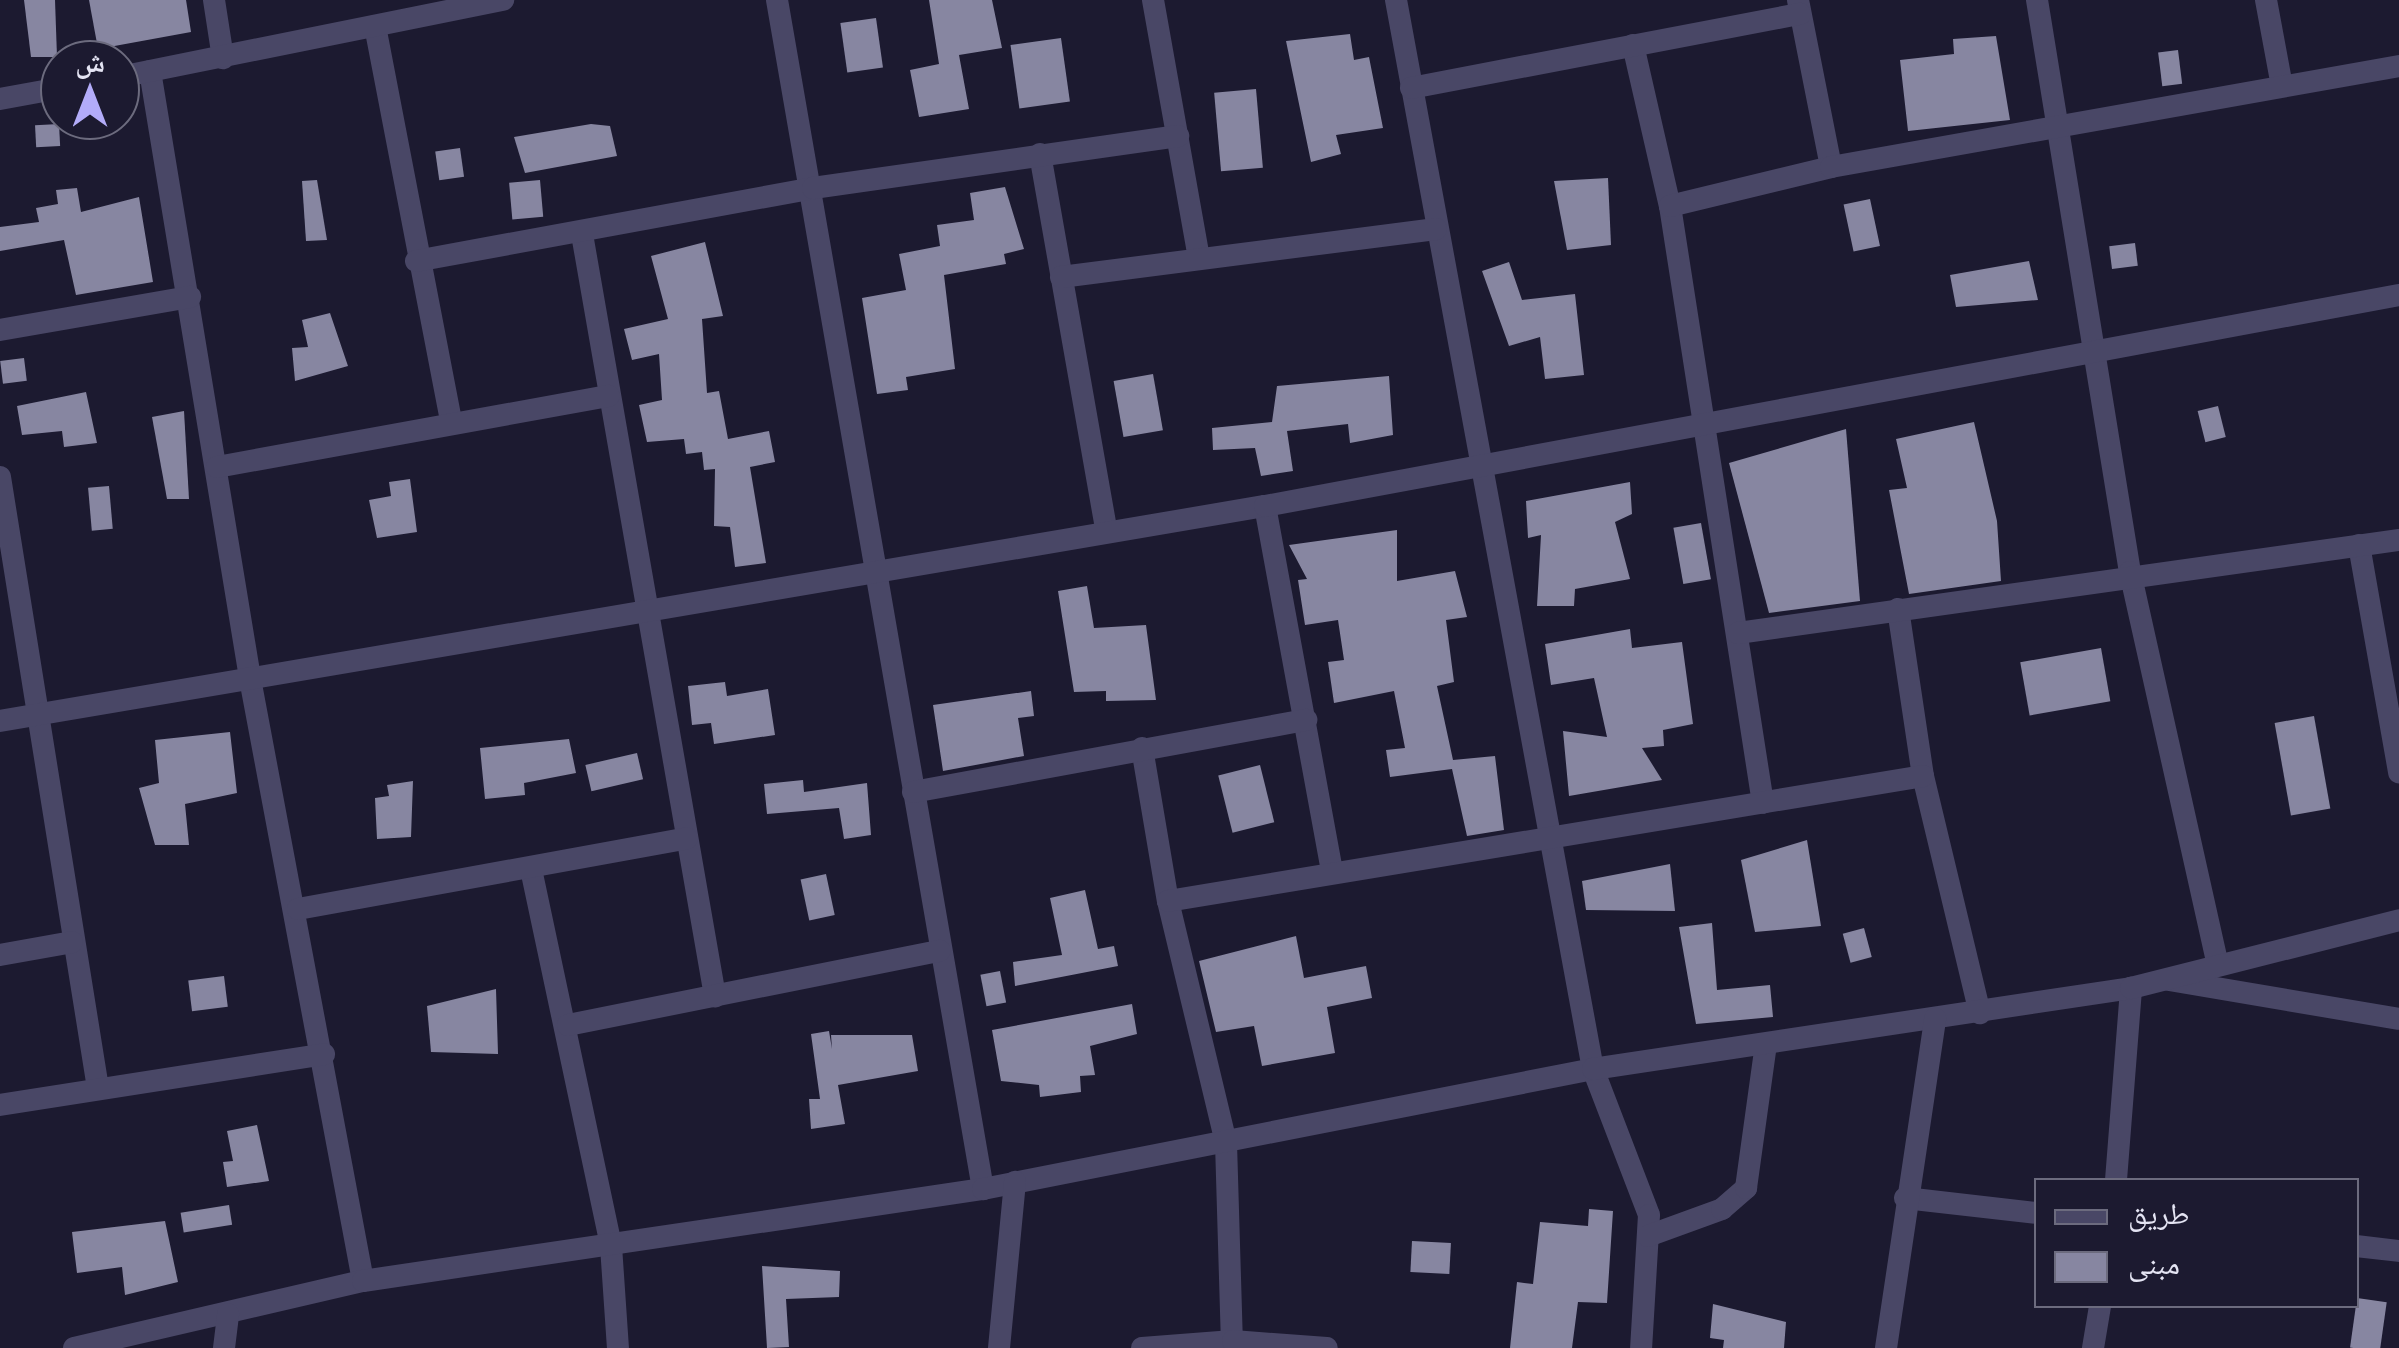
<!DOCTYPE html>
<html>
<head>
<meta charset="utf-8">
<style>
  body { margin:0 }
  #map { position:relative; width:2399px; height:1348px; overflow:hidden; background:#1c1a30; font-family:Mulish,"Noto Naskh Arabic",sans-serif }
  div>[style] { position:absolute }
  [style*='--x'] { left:calc(var(--x)*1px); top:calc(var(--y)*1px); width:calc(var(--w)*1px); rotate:calc(var(--a)*1deg) }
  .building>* { inset:0; background:#8786a1; transform-origin:0 0 }
  .minor>* { height:22px; margin:-11px; padding:0 11px; transform-origin:11px; border-radius:11px; background:#494766 }
  span { translate:-50% -50%; white-space:nowrap; text-align:center; line-height:1.15; -webkit-text-stroke:10px #1c1a30; paint-order:stroke }
  .legend { position:absolute; left:2034px; top:1178px; width:325px; height:130px; box-sizing:border-box; background:#1c1a30; border:2px solid #6c6b7e; margin:0; padding:12px 18px; list-style:none; font-size:30px; color:#e4e4f3 }
  .legend li { display:flex; align-items:center; gap:20px; height:50px }
  .legend b { width:50px; border:2px solid #6c6b7e }
  .north { position:absolute; left:40px; top:40px; width:100px; height:100px; box-sizing:border-box; background:#1c1a30; border:2px solid #6c6b7e; border-radius:50%; rotate:0deg; font-size:28px; font-weight:700; line-height:40px; text-align:center; color:#e4e4f3 }
  .north::after { content:''; display:block; margin:auto; width:35px; height:45px; background:#b3acf9; clip-path:polygon(50% 0,100% 100%,50% 72%,0 100%) }
</style>
</head>
<body>
<div id="map">
  <div class="building">
    <i style="clip-path:polygon(24px 0,55px 0,57px 57px,31px 57px)"></i>
    <i style="clip-path:polygon(89px 0,186px 0,191px 32px,98px 49px)"></i>
    <i style="clip-path:polygon(929px 0,992px 0,1002px 48px,959px 55px,969px 109px,919px 117px,910px 70px,939px 64px)"></i>
    <i style="left:876px;top:18px;width:50px;height:36px;rotate:82deg"></i>
    <i style="clip-path:polygon(1350px 34px,1354px 60px,1369px 57px,1383px 128px,1336px 135px,1341px 154px,1311px 162px,1286px 41px)"></i>
    <i style="clip-path:polygon(1996px 36px,2010px 120px,1908px 131px,1900px 60px,1954px 54px,1953px 39px)"></i>
    <i style="left:1061px;top:38px;width:64px;height:51px;rotate:82deg"></i>
    <i style="left:2178px;top:50px;width:34px;height:20px;rotate:83deg"></i>
    <i style="left:1256px;top:89px;width:79px;height:42px;rotate:85deg"></i>
    <i style="left:59px;top:124px;width:22px;height:24px;rotate:87deg"></i>
    <i style="clip-path:polygon(591px 124px,610px 126px,617px 156px,525px 173px,514px 137px)"></i>
    <i style="left:460px;top:148px;width:29px;height:25px;rotate:82deg"></i>
    <i style="clip-path:polygon(1608px 178px,1611px 245px,1567px 250px,1554px 181px)"></i>
    <i style="clip-path:polygon(317px 180px,327px 240px,306px 241px,302px 181px)"></i>
    <i style="left:540px;top:180px;width:37px;height:31px;rotate:85deg"></i>
    <i style="clip-path:polygon(1005px 187px,1024px 249px,1004px 254px,1006px 264px,944px 275px,955px 369px,906px 377px,908px 390px,877px 394px,862px 298px,906px 290px,899px 254px,940px 246px,937px 225px,974px 220px,970px 193px)"></i>
    <i style="clip-path:polygon(77px 188px,81px 212px,139px 197px,153px 282px,76px 295px,64px 240px,0 251px,0 227px,39px 222px,36px 208px,58px 204px,56px 190px)"></i>
    <i style="left:1870px;top:199px;width:48px;height:27px;rotate:78deg"></i>
    <i style="clip-path:polygon(705px 242px,723px 316px,702px 319px,707px 393px,719px 391px,728px 439px,769px 431px,775px 462px,750px 467px,766px 563px,735px 567px,730px 527px,714px 526px,715px 469px,704px 470px,702px 452px,686px 454px,684px 439px,647px 442px,639px 405px,662px 400px,659px 354px,632px 360px,624px 329px,668px 319px,651px 256px)"></i>
    <i style="left:2135px;top:243px;width:23px;height:26px;rotate:83deg"></i>
    <i style="clip-path:polygon(2029px 261px,2038px 300px,1956px 307px,1950px 275px)"></i>
    <i style="clip-path:polygon(1509px 262px,1522px 300px,1575px 294px,1584px 375px,1545px 379px,1540px 337px,1509px 346px,1482px 271px)"></i>
    <i style="clip-path:polygon(330px 313px,348px 366px,295px 381px,292px 348px,308px 347px,302px 320px)"></i>
    <i style="left:24px;top:358px;width:23px;height:24px;rotate:83deg"></i>
    <i style="left:1153px;top:374px;width:57px;height:40px;rotate:80deg"></i>
    <i style="clip-path:polygon(1389px 376px,1393px 435px,1350px 443px,1348px 424px,1287px 431px,1293px 471px,1261px 476px,1255px 448px,1213px 450px,1212px 428px,1272px 422px,1277px 386px)"></i>
    <i style="clip-path:polygon(86px 392px,97px 443px,64px 447px,62px 431px,22px 435px,17px 406px)"></i>
    <i style="left:2218px;top:406px;width:32px;height:21px;rotate:76deg"></i>
    <i style="clip-path:polygon(184px 411px,189px 499px,167px 499px,152px 417px)"></i>
    <i style="clip-path:polygon(1974px 422px,1997px 521px,2001px 581px,1909px 594px,1889px 490px,1907px 488px,1896px 439px)"></i>
    <i style="clip-path:polygon(1846px 429px,1860px 601px,1769px 613px,1729px 463px)"></i>
    <i style="clip-path:polygon(410px 479px,417px 532px,377px 538px,369px 500px,391px 496px,389px 482px)"></i>
    <i style="clip-path:polygon(1630px 482px,1632px 514px,1615px 522px,1630px 579px,1575px 589px,1574px 606px,1537px 606px,1541px 535px,1528px 538px,1526px 501px)"></i>
    <i style="left:109px;top:486px;width:43px;height:21px;rotate:85deg"></i>
    <i style="left:1701px;top:523px;width:57px;height:28px;rotate:80deg"></i>
    <i style="clip-path:polygon(1397px 530px,1397px 581px,1455px 571px,1467px 617px,1446px 620px,1454px 682px,1437px 686px,1453px 760px,1495px 756px,1504px 830px,1467px 836px,1452px 769px,1390px 777px,1386px 750px,1405px 748px,1394px 691px,1334px 703px,1328px 662px,1344px 660px,1338px 620px,1305px 625px,1298px 580px,1307px 579px,1289px 545px)"></i>
    <i style="clip-path:polygon(1087px 586px,1094px 628px,1146px 625px,1156px 700px,1106px 701px,1106px 691px,1074px 692px,1058px 591px)"></i>
    <i style="clip-path:polygon(1630px 629px,1632px 648px,1682px 642px,1693px 724px,1663px 730px,1664px 746px,1642px 748px,1662px 780px,1569px 796px,1563px 731px,1607px 737px,1594px 678px,1551px 685px,1545px 644px)"></i>
    <i style="left:2101px;top:648px;width:54px;height:82px;rotate:80deg"></i>
    <i style="clip-path:polygon(725px 682px,727px 696px,768px 689px,775px 735px,714px 744px,711px 723px,692px 725px,688px 686px)"></i>
    <i style="clip-path:polygon(1031px 691px,1034px 716px,1018px 718px,1024px 756px,943px 771px,933px 705px)"></i>
    <i style="left:2314px;top:716px;width:94px;height:40px;rotate:80deg"></i>
    <i style="clip-path:polygon(230px 732px,237px 793px,185px 804px,189px 845px,155px 845px,139px 788px,159px 783px,155px 740px)"></i>
    <i style="clip-path:polygon(569px 739px,576px 773px,524px 783px,525px 795px,485px 799px,480px 748px)"></i>
    <i style="left:637px;top:753px;width:27px;height:53px;rotate:77deg"></i>
    <i style="left:1260px;top:765px;width:59px;height:43px;rotate:76deg"></i>
    <i style="clip-path:polygon(803px 780px,804px 792px,867px 783px,871px 835px,844px 839px,839px 808px,767px 814px,764px 784px)"></i>
    <i style="clip-path:polygon(413px 781px,411px 837px,377px 839px,375px 798px,389px 796px,387px 785px)"></i>
    <i style="clip-path:polygon(1807px 840px,1821px 926px,1755px 932px,1741px 860px)"></i>
    <i style="clip-path:polygon(1670px 864px,1675px 911px,1586px 910px,1582px 881px)"></i>
    <i style="left:826px;top:874px;width:42px;height:26px;rotate:78deg"></i>
    <i style="clip-path:polygon(1085px 890px,1098px 949px,1114px 946px,1118px 966px,1015px 986px,1013px 962px,1062px 955px,1050px 898px)"></i>
    <i style="clip-path:polygon(1712px 923px,1717px 990px,1770px 985px,1773px 1017px,1696px 1024px,1679px 927px)"></i>
    <i style="left:1864px;top:928px;width:30px;height:22px;rotate:75deg"></i>
    <i style="clip-path:polygon(1296px 936px,1304px 978px,1366px 966px,1372px 998px,1327px 1007px,1335px 1053px,1262px 1066px,1254px 1026px,1216px 1032px,1199px 961px)"></i>
    <i style="left:1000px;top:971px;width:32px;height:20px;rotate:79deg"></i>
    <i style="left:224px;top:976px;width:31px;height:36px;rotate:83deg"></i>
    <i style="clip-path:polygon(496px 989px,498px 1054px,431px 1052px,427px 1006px)"></i>
    <i style="clip-path:polygon(1132px 1004px,1137px 1034px,1090px 1046px,1095px 1075px,1080px 1076px,1081px 1092px,1040px 1097px,1039px 1085px,1001px 1081px,992px 1030px)"></i>
    <i style="clip-path:polygon(829px 1031px,832px 1049px,831px 1035px,912px 1035px,918px 1071px,838px 1085px,845px 1124px,811px 1129px,809px 1099px,820px 1099px,811px 1034px)"></i>
    <i style="clip-path:polygon(257px 1125px,269px 1181px,227px 1187px,223px 1162px,233px 1161px,227px 1131px)"></i>
    <i style="left:229px;top:1205px;width:20px;height:49px;rotate:81deg"></i>
    <i style="clip-path:polygon(1589px 1209px,1613px 1211px,1607px 1303px,1578px 1302px,1572px 1348px,1510px 1348px,1517px 1282px,1533px 1284px,1540px 1222px,1588px 1226px)"></i>
    <i style="clip-path:polygon(165px 1221px,178px 1282px,125px 1295px,122px 1267px,77px 1273px,72px 1232px)"></i>
    <i style="left:1412px;top:1241px;width:39px;height:31px;rotate:3deg"></i>
    <i style="clip-path:polygon(762px 1266px,840px 1271px,839px 1297px,786px 1299px,789px 1347px,767px 1348px)"></i>
    <i style="left:2357px;top:1298px;width:30px;height:50px;rotate:8deg"></i>
    <i style="clip-path:polygon(1713px 1304px,1786px 1322px,1784px 1348px,1723px 1348px,1724px 1340px,1710px 1338px)"></i>
  </div>
  <div class="minor">
    <i style="--x:214;--y:0;--w:59;--a:81.2"></i>
    <i style="--x:777;--y:0;--w:1207;--a:80.17"></i>
    <i style="--x:1153;--y:0;--w:261;--a:79.9"></i>
    <i style="--x:1396;--y:0;--w:1087;--a:79.56"></i>
    <i style="--x:1593;--y:1069;--w:156;--a:69"></i>
    <i style="--x:1649;--y:1215;--w:133;--a:93.4"></i>
    <i style="--x:1798;--y:0;--w:170;--a:78.8"></i>
    <i style="--x:2037;--y:0;--w:580;--a:80.77"></i>
    <i style="--x:2130;--y:572;--w:400;--a:77.4"></i>
    <i style="--x:2266;--y:0;--w:87;--a:79.5"></i>
    <i style="--x:375;--y:26;--w:405;--a:79.1"></i>
    <i style="--x:1633;--y:45;--w:165;--a:77.1"></i>
    <i style="--x:1670;--y:206;--w:604;--a:81.15"></i>
    <i style="--x:150;--y:71;--w:621;--a:80.64"></i>
    <i style="--x:251;--y:684;--w:607;--a:79.37"></i>
    <i style="--x:120;--y:77;--w:391;--a:-11.4"></i>
    <i style="--x:1411;--y:88;--w:396;--a:-10.8"></i>
    <i style="--x:0;--y:99;--w:61;--a:-10.4"></i>
    <i style="--x:1040;--y:154;--w:381;--a:80"></i>
    <i style="--x:1670;--y:206;--w:166;--a:-13.6"></i>
    <i style="--x:1831;--y:167;--w:577;--a:-10.08"></i>
    <i style="--x:582;--y:234;--w:774;--a:80.1"></i>
    <i style="--x:416;--y:261;--w:404;--a:-10.4"></i>
    <i style="--x:813;--y:188;--w:369;--a:-8.1"></i>
    <i style="--x:1061;--y:277;--w:378;--a:-7.3"></i>
    <i style="--x:0;--y:330;--w:193;--a:-9.9"></i>
    <i style="--x:217;--y:467;--w:398;--a:-10.3"></i>
    <i style="--x:0;--y:477;--w:619;--a:80.89"></i>
    <i style="--x:1265;--y:506;--w:370;--a:79.6"></i>
    <i style="--x:2359;--y:545;--w:231;--a:80"></i>
    <i style="--x:1898;--y:609;--w:169;--a:81.5"></i>
    <i style="--x:1923;--y:776;--w:244;--a:76.5"></i>
    <i style="--x:1738;--y:633;--w:668;--a:-8.01"></i>
    <i style="--x:0;--y:721;--w:1283;--a:-9.65"></i>
    <i style="--x:1265;--y:506;--w:1153;--a:-10.54"></i>
    <i style="--x:1142;--y:748;--w:155;--a:80.4"></i>
    <i style="--x:1168;--y:901;--w:249;--a:76.5"></i>
    <i style="--x:1226;--y:1143;--w:205;--a:88.3"></i>
    <i style="--x:913;--y:792;--w:400;--a:-10.4"></i>
    <i style="--x:531;--y:869;--w:385;--a:78"></i>
    <i style="--x:611;--y:1246;--w:102;--a:86.1"></i>
    <i style="--x:1168;--y:901;--w:765;--a:-9.4"></i>
    <i style="--x:298;--y:909;--w:395;--a:-10.3"></i>
    <i style="--x:0;--y:955;--w:73;--a:-10.2"></i>
    <i style="--x:2169;--y:980;--w:233;--a:9.6"></i>
    <i style="--x:568;--y:1025;--w:379;--a:-11.3"></i>
    <i style="--x:0;--y:1105;--w:328;--a:-8.9"></i>
    <i style="--x:2116;--y:1180;--w:193;--a:-85.5"></i>
    <i style="--x:1905;--y:1198;--w:132;--a:6.5"></i>
    <i style="--x:1648;--y:1236;--w:79;--a:-20"></i>
    <i style="--x:1722;--y:1209;--w:32;--a:-41"></i>
    <i style="--x:1746;--y:1188;--w:145;--a:-82.1"></i>
    <i style="--x:2356;--y:1246;--w:43;--a:6.6"></i>
    <i style="--x:74;--y:1348;--w:297;--a:-13.1"></i>
    <i style="--x:363;--y:1281;--w:627;--a:-8.44"></i>
    <i style="--x:983;--y:1189;--w:622;--a:-11.13"></i>
    <i style="--x:1593;--y:1069;--w:544;--a:-8.56"></i>
    <i style="--x:2131;--y:988;--w:276;--a:-14.2"></i>
    <i style="--x:224;--y:1348;--w:34;--a:-83"></i>
    <i style="--x:999;--y:1348;--w:167;--a:-84.5"></i>
    <i style="--x:1142;--y:1348;--w:91;--a:-4.4"></i>
    <i style="--x:1233;--y:1341;--w:94;--a:4.3"></i>
    <i style="--x:1886;--y:1348;--w:333;--a:-81.5"></i>
    <i style="--x:2093;--y:1348;--w:43;--a:-80.5"></i>
  </div>
  <ul class="legend">
  <li><b style="height:12px;background:#494766"></b>طريق</li>
  <li><b style="height:28px;background:#8786a1"></b>مبنى</li>
  </ul>
  <div class="north">ش</div>
</div>
</body>
</html>
